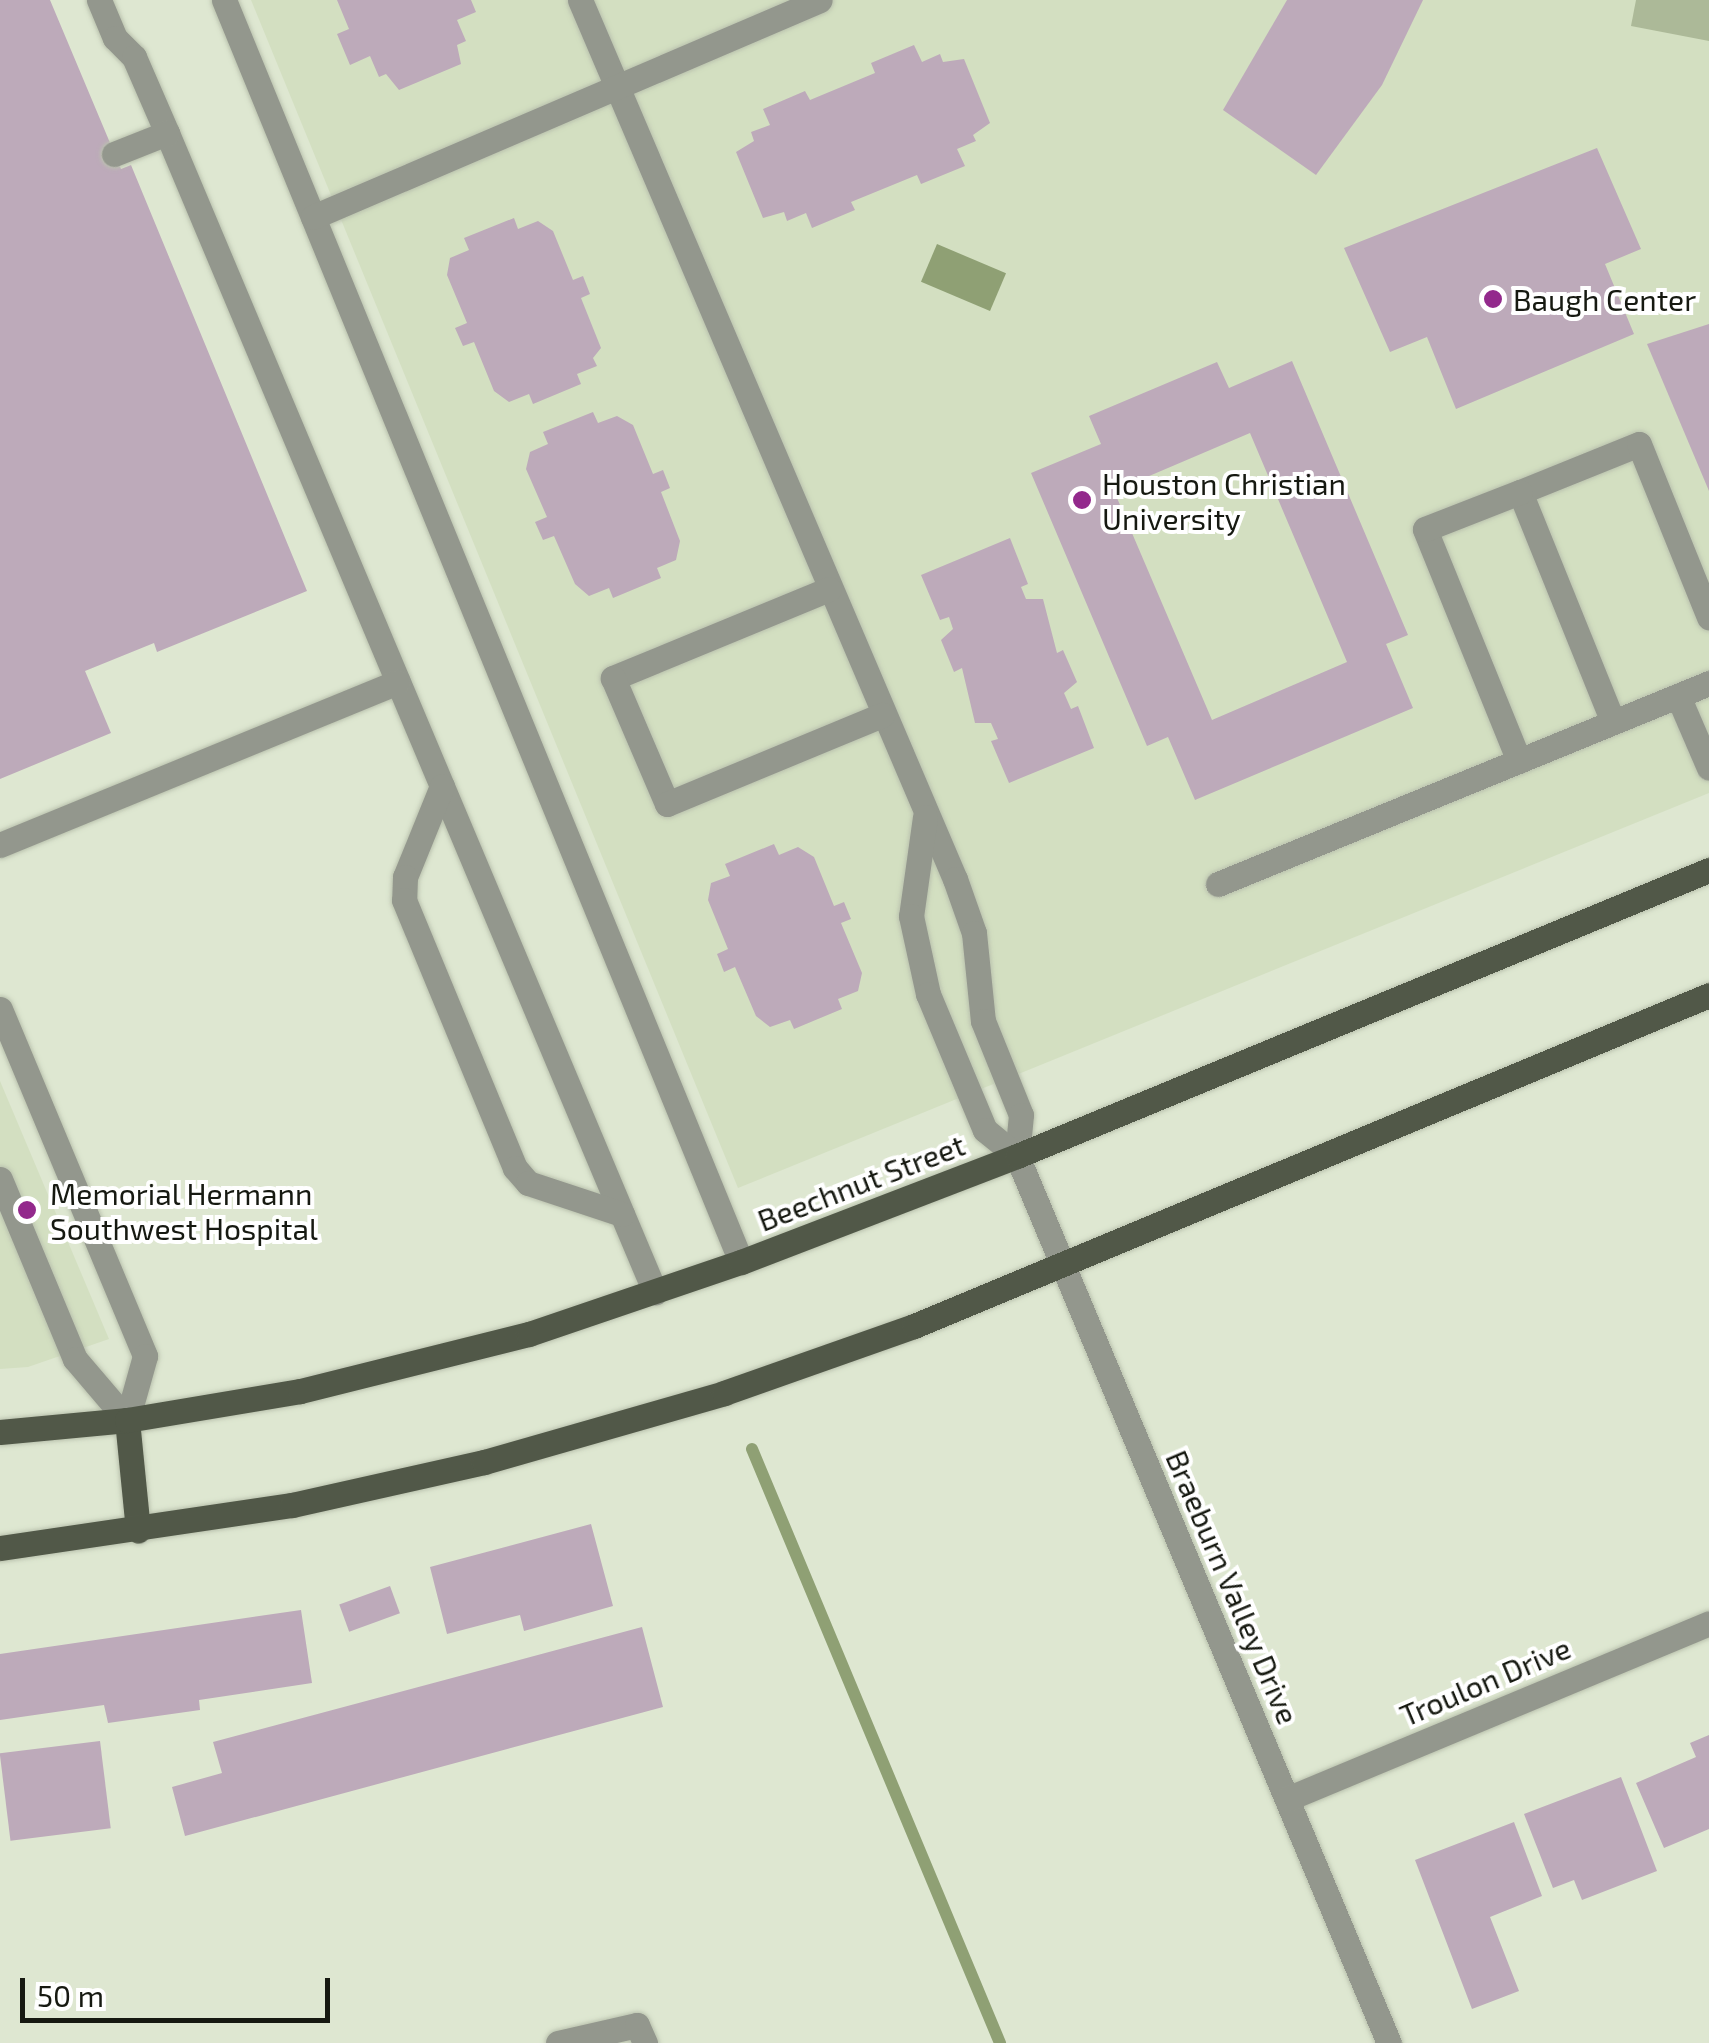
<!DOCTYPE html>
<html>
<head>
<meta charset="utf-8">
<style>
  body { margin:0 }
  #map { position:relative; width:1709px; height:2043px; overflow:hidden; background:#dee7d1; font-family:"Exo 2",sans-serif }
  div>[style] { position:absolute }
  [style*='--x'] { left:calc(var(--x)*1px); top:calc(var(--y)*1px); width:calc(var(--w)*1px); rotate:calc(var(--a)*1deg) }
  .built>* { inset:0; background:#d3dfc1 }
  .green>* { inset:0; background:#acb998 }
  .water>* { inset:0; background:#8fa074; transform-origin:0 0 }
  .stream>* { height:12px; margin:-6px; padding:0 6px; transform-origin:6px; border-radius:6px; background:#8fa074 }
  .building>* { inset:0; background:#bdaaba; transform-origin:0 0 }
  .roads { filter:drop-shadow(0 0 2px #bac2ae) drop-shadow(0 0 2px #bac2ae) }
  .minor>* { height:25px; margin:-12.5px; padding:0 12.5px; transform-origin:12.5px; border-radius:12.5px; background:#93978d }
  .major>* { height:25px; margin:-12.5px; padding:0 12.5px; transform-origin:12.5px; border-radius:12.5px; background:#515848 }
  .dots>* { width:28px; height:28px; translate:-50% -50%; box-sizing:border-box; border:5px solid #fff; border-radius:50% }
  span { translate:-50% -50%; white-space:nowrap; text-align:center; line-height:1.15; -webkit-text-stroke:8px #fff; paint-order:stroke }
  .poi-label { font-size:30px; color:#161911 }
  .left { translate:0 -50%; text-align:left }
  .street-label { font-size:30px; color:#161911 }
  .scale { position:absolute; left:20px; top:1978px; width:310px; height:45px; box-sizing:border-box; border:5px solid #161911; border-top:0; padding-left:12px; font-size:30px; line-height:35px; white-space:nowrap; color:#161911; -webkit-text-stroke:8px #fff; paint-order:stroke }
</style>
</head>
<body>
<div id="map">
  <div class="built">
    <i style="clip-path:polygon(251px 0,1709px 0,1709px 793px,738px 1188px)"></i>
    <i style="clip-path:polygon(0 1081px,109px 1339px,28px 1367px,0 1369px)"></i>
  </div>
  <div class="green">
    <i style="clip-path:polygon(1636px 0,1709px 0,1709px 41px,1631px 26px)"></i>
  </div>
  <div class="water">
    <i style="left:937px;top:244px;width:75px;height:41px;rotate:23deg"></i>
  </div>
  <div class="stream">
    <i style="--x:752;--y:1449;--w:644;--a:67.34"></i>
  </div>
  <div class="building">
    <i style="clip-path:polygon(0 0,50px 0,121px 169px,131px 165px,307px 591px,157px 652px,154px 643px,85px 671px,111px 733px,0 779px)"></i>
    <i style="clip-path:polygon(337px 0,471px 0,476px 12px,457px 20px,466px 41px,457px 45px,461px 64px,399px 90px,386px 74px,379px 77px,370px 56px,350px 65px,337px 34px,349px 29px)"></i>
    <i style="clip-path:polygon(1287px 0,1423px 0,1382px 85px,1316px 175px,1223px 110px)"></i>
    <i style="clip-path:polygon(914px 45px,922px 62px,940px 54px,943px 62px,964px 59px,990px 123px,973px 135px,976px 141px,957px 149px,965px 166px,921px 184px,917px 175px,851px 202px,855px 210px,812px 228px,806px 213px,787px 221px,784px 212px,763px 218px,736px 152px,754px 141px,751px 132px,770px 125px,763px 109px,805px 91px,810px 100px,875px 73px,871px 63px)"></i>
    <i style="clip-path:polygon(1597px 148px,1641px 249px,1605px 264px,1634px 334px,1456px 409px,1427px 337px,1390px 352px,1344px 248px)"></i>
    <i style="clip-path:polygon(514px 218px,518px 229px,538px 221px,553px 231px,573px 280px,583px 276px,590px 294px,581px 298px,601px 348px,593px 358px,597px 366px,577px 374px,581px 384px,533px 404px,529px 394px,509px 402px,494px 391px,474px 342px,463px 346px,455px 328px,467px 323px,447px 275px,450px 258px,469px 250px,464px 238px)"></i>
    <i style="clip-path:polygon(1709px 324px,1709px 491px,1647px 344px)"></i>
    <i style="clip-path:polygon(evenodd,1292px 361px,1408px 635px,1386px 644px,1413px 708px,1195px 800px,1168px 737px,1147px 746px,1031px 473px,1101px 444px,1089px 416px,1217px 362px,1229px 388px,1292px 361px,1250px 433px,1347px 662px,1212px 720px,1114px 491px,1250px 433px)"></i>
    <i style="clip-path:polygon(593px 412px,598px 423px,617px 416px,633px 425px,653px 474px,663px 470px,670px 488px,661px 492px,680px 541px,676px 560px,657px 568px,661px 578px,613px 598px,609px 588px,589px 596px,575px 584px,554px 536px,543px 540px,535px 522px,547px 517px,526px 469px,530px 452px,548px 444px,543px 432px)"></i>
    <i style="clip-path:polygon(1010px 538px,1028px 584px,1021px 587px,1026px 599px,1043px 599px,1057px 653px,1063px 650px,1077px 682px,1064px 693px,1071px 709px,1078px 706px,1094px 748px,1009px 783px,991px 741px,998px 739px,991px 723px,975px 723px,962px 668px,954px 672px,941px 640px,953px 629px,949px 617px,940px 620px,921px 575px)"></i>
    <i style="clip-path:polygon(774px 844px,779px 855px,798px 847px,814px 857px,834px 906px,844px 902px,851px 919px,841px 923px,862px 973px,858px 991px,838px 999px,842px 1009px,794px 1029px,790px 1020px,770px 1027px,756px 1016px,735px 967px,724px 972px,717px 954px,728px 949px,708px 900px,711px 883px,730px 876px,725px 864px)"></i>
    <i style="clip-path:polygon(591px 1524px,613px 1606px,524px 1631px,520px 1615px,447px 1634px,430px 1567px)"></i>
    <i style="left:390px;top:1586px;width:29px;height:54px;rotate:70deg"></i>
    <i style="clip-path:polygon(301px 1610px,312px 1683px,199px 1700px,200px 1710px,108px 1723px,104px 1705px,0 1720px,0 1654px)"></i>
    <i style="clip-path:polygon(642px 1627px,663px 1707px,185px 1836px,172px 1787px,222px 1773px,213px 1742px)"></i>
    <i style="clip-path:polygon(1709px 1735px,1709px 1829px,1664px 1848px,1636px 1783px,1696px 1757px,1690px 1743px)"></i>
    <i style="left:100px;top:1741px;width:88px;height:101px;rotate:83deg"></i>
    <i style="clip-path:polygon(1621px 1777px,1657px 1871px,1582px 1900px,1574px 1880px,1553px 1888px,1524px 1814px)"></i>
    <i style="clip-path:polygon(1514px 1822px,1542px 1896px,1490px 1917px,1519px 1991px,1472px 2009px,1415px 1860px)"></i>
  </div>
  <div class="roads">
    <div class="minor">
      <i style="--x:99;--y:0;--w:41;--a:67.2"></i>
      <i style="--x:115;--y:38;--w:27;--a:45"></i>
      <i style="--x:134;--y:57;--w:83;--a:66.5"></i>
      <i style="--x:167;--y:133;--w:1258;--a:67.17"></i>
      <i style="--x:224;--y:0;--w:1364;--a:67.72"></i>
      <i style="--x:580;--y:0;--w:956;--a:66.9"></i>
      <i style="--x:955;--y:879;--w:57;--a:70.6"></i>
      <i style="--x:974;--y:933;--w:88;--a:84.2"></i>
      <i style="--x:983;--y:1021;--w:101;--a:68"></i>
      <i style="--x:1021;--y:1115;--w:41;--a:95.6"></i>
      <i style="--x:114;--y:154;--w:57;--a:-21.6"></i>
      <i style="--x:313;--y:217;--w:551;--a:-23.17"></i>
      <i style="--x:829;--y:589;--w:234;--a:157.6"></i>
      <i style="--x:613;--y:678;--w:137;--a:66.8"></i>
      <i style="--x:667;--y:804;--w:233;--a:-22.5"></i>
      <i style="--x:1678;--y:696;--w:78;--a:66.7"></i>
      <i style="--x:1613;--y:722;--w:248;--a:-112"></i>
      <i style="--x:1520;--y:492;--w:128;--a:-22"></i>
      <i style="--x:1639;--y:444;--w:187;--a:68"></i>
      <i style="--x:1519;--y:761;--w:250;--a:-112.1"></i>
      <i style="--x:1425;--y:529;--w:102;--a:-21.3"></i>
      <i style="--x:442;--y:786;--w:98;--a:112.1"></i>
      <i style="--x:405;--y:877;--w:23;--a:92"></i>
      <i style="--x:404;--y:900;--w:290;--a:67.5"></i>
      <i style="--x:515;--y:1168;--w:20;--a:49"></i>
      <i style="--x:528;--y:1183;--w:99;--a:18.3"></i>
      <i style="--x:925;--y:817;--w:100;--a:98"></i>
      <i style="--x:911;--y:916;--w:80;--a:77.7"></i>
      <i style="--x:928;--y:994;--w:147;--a:67.3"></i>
      <i style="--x:985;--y:1130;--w:41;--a:39.1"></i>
      <i style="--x:1017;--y:1156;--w:962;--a:67.25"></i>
      <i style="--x:0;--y:845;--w:430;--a:-22.3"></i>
      <i style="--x:1218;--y:884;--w:531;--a:-22.26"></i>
      <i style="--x:0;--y:1009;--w:376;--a:67.3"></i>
      <i style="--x:145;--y:1356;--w:66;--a:105.7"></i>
      <i style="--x:0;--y:1179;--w:195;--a:67.4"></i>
      <i style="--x:75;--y:1359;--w:80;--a:49.6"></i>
      <i style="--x:1287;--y:1799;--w:457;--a:-22.6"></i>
      <i style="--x:558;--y:2043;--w:81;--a:-12.8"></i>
      <i style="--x:637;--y:2025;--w:20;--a:66"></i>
    </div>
    <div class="major">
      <i style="--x:127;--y:1420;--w:111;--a:84.3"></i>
      <i style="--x:0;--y:1432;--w:128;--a:-5.4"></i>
      <i style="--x:127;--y:1420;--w:175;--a:-9.5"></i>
      <i style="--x:300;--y:1391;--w:236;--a:-14"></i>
      <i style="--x:529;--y:1334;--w:224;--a:-18.8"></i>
      <i style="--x:741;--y:1262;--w:296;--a:-21"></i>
      <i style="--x:1017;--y:1156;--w:749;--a:-22.46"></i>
      <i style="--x:0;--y:1548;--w:295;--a:-8.4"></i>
      <i style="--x:292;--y:1505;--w:197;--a:-12.6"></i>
      <i style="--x:484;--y:1462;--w:250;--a:-16"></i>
      <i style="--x:724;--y:1393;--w:201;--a:-19.4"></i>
      <i style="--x:914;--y:1326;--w:861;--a:-22.6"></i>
    </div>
  </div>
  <div class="dots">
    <i style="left:1493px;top:299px;background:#93298c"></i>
    <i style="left:1082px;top:500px;background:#93298c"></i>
    <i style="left:27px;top:1210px;background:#93298c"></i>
  </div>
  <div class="poi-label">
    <span class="left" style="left:1513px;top:299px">Baugh Center</span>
    <span class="left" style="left:1102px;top:500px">Houston Christian<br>University</span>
    <span class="left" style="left:50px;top:1210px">Memorial Hermann<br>Southwest Hospital</span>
  </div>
  <div class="street-label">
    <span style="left:861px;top:1182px;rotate:-21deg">Beechnut Street</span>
    <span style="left:1233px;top:1587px;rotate:67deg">Braeburn Valley Drive</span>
    <span style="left:1485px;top:1681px;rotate:-23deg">Troulon Drive</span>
  </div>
  <div class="scale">50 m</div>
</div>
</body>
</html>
